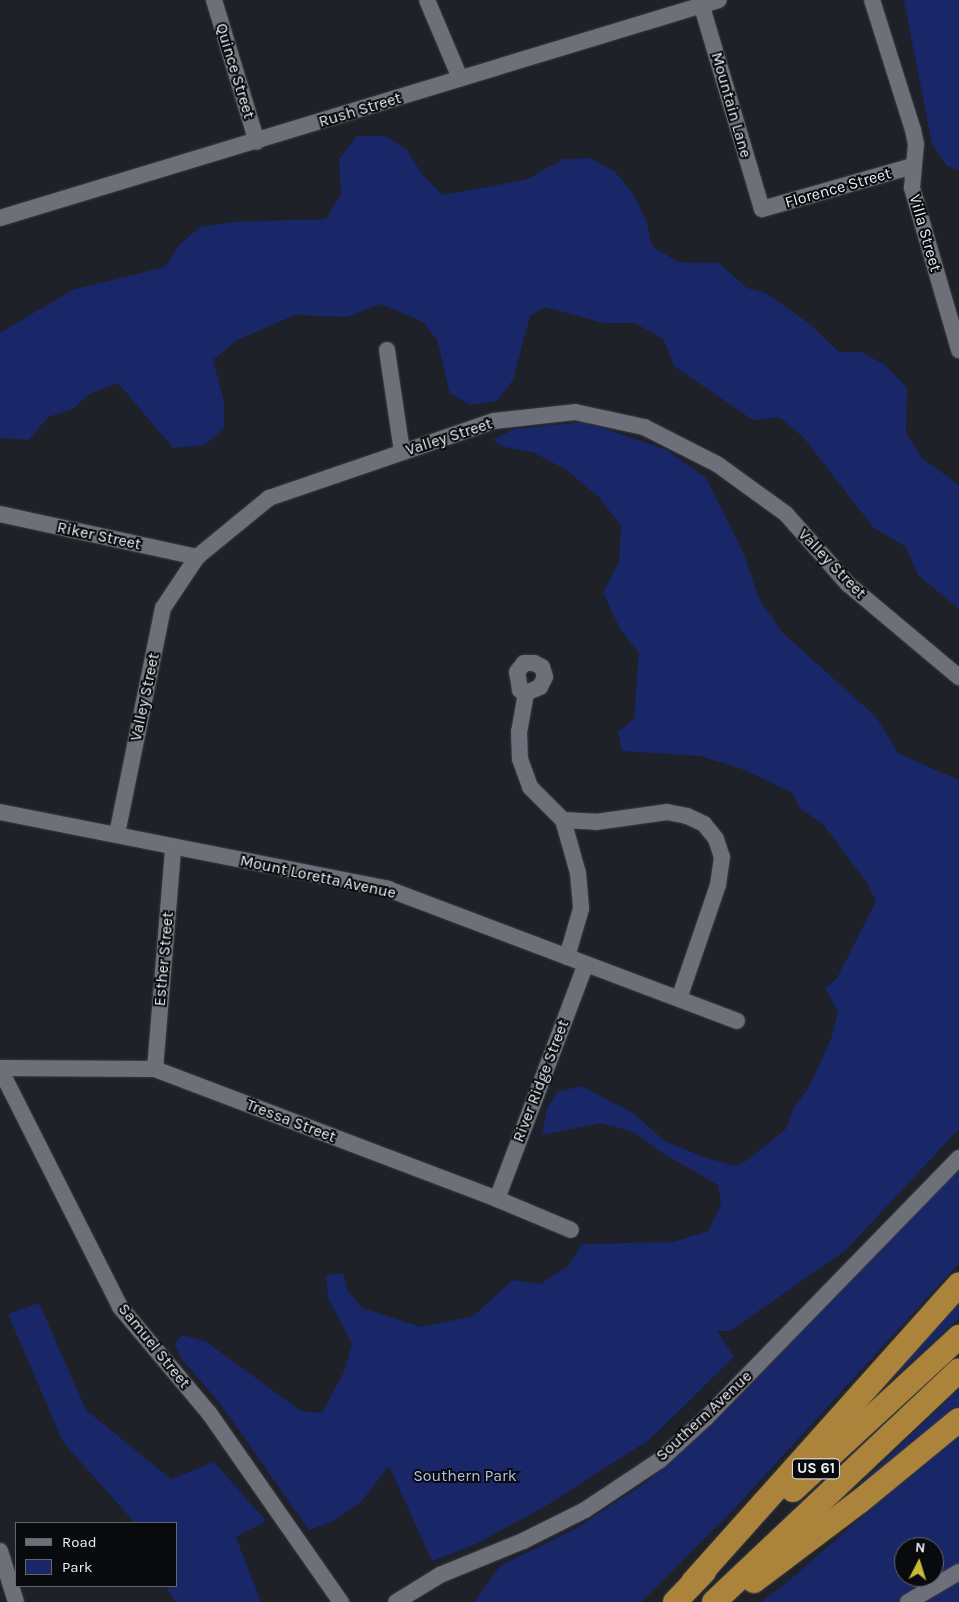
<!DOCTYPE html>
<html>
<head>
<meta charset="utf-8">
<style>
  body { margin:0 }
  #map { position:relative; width:959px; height:1602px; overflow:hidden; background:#1e2128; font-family:Karla,sans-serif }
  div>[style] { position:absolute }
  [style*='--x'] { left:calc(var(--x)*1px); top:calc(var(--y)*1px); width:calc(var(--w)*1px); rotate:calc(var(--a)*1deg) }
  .green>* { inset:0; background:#192667 }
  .roads { filter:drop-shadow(0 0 1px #3a3c42) drop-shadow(0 0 1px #3a3c42) }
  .minor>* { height:16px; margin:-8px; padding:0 8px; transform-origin:8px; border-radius:8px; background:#6d7079 }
  .highway>* { height:24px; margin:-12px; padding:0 12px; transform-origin:12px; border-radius:12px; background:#ac833b }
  span { translate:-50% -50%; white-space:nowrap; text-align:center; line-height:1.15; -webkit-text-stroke:4px #090a0d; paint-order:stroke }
  .shield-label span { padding:1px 4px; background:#090a0d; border:1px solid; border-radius:4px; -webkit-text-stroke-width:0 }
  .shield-label { font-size:15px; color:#edeff4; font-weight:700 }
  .street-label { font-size:16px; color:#edeff4 }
  .park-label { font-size:16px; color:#b1c0eb }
  .legend { position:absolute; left:15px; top:1522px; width:162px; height:65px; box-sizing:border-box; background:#090a0d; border:1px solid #646669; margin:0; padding:6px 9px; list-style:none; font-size:15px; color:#edeff4 }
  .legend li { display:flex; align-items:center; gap:10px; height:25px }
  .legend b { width:25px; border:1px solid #646669 }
  .north { position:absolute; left:894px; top:1537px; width:50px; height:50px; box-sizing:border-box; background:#090a0d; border:1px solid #646669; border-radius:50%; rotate:5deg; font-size:14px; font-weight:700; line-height:20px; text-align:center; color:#edeff4 }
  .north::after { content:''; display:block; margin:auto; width:18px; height:22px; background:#caba3a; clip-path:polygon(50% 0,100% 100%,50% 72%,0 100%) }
</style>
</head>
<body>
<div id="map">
  <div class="green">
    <i style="clip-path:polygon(904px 0,959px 0,959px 170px,947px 166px,932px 144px)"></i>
    <i style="clip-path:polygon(357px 136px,385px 136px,407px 150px,422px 174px,442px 195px,526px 180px,563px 159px,591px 158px,615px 172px,633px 194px,646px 220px,652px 246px,678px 262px,719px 263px,747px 288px,766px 293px,810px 324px,839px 352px,861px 352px,885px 365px,907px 388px,906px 433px,922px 458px,959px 485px,959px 609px,918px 575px,906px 547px,873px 527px,803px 437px,779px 417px,753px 420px,674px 366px,664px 340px,635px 323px,603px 323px,545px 307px,530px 316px,513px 380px,497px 401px,470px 405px,450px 393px,437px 340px,423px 322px,381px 304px,347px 317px,295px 315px,237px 340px,213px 360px,224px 401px,224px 428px,205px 445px,173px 448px,118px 383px,89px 394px,73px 409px,48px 417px,29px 440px,0 438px,0 333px,72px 290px,165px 267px,180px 244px,200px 227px,234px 222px,326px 219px,341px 194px,339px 159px)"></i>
    <i style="clip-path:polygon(585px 422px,667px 450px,706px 478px,743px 552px,760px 601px,782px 632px,876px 717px,899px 754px,959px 780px,959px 1129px,846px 1250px,730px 1331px,717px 1331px,734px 1357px,649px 1440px,544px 1507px,474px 1545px,432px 1561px,389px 1466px,361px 1502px,332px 1522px,309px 1530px,219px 1402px,181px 1358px,175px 1344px,182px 1335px,205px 1341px,301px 1411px,322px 1413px,344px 1372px,352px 1344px,328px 1298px,326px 1275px,343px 1273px,348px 1291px,362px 1308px,421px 1327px,473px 1316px,513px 1280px,540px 1284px,568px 1266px,582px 1244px,673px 1242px,708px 1231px,721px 1204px,718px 1185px,659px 1151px,634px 1132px,601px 1123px,542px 1135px,547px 1109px,557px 1092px,582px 1086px,634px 1114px,665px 1141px,701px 1156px,735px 1166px,746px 1161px,786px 1129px,793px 1109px,809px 1087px,831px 1039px,838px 1012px,825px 988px,837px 978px,876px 901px,867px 883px,824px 825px,800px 808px,792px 793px,745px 770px,700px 756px,622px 751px,618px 732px,634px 718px,639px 653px,620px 629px,603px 592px,619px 562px,621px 526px,599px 497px,565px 469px,534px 453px,501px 446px,493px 440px,514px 429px)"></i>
    <i style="clip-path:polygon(959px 1168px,959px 1263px,734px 1509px,641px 1602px,474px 1602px,500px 1566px,575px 1529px,647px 1482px,736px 1400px)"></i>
    <i style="clip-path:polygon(39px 1303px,86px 1410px,171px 1479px,214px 1462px,266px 1521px,236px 1537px,261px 1602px,175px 1602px,166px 1586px,176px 1586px,176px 1523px,135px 1523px,63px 1442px,8px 1314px)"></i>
    <i style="clip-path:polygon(959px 1303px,959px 1318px,884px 1387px)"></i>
    <i style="clip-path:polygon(959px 1389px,959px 1406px,862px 1485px,860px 1484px)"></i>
    <i style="clip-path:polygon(evenodd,959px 1432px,959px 1602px,761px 1602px,792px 1578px,959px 1432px,904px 1547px,934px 1547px,934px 1577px,904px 1577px,904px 1547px)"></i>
  </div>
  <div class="roads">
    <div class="minor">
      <i style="--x:214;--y:0;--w:148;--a:73.2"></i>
      <i style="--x:427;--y:0;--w:85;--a:67.1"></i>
      <i style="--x:700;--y:0;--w:218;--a:73.5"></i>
      <i style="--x:762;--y:209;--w:157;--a:-15.9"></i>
      <i style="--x:872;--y:0;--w:136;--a:72.5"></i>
      <i style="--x:913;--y:130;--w:14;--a:78"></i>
      <i style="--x:916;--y:144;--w:44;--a:95.2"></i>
      <i style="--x:912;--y:188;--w:169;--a:73.8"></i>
      <i style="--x:0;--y:218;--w:751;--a:-16.87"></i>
      <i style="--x:387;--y:350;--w:103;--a:81.6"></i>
      <i style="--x:0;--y:514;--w:202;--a:12.3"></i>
      <i style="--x:526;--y:693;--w:7;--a:-153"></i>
      <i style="--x:520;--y:690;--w:18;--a:-99"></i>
      <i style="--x:517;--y:672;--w:11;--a:-52"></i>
      <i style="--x:524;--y:663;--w:10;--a:0"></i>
      <i style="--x:534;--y:663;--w:9;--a:27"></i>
      <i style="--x:542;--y:667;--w:10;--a:73"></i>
      <i style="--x:545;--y:677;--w:11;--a:117"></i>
      <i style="--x:540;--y:687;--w:15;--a:157"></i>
      <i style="--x:526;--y:693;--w:39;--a:100"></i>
      <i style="--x:519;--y:731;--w:28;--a:88"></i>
      <i style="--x:520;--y:759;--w:30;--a:70"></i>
      <i style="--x:530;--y:787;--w:47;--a:45"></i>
      <i style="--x:563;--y:820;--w:55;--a:74.2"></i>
      <i style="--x:578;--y:873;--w:36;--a:85"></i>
      <i style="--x:581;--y:909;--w:50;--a:106.3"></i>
      <i style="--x:0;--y:812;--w:396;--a:11.2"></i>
      <i style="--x:388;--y:889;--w:373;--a:20.7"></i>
      <i style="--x:563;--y:820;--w:33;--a:3"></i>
      <i style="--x:596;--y:822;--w:72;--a:-8"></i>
      <i style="--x:667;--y:812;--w:20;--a:11"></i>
      <i style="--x:687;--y:816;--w:19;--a:25"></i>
      <i style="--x:704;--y:824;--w:19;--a:51"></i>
      <i style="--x:716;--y:839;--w:19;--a:72"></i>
      <i style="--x:722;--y:857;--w:28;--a:98"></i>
      <i style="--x:718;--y:885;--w:120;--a:108.9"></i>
      <i style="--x:117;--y:834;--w:231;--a:-78.5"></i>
      <i style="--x:163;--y:608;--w:61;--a:-56.3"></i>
      <i style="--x:197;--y:557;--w:93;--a:-39.3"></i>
      <i style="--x:269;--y:498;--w:238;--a:-18.9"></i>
      <i style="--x:494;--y:421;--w:81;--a:-6.3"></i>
      <i style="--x:575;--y:412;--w:71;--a:12.3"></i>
      <i style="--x:644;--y:427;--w:82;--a:26.9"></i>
      <i style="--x:717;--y:464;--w:85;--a:35.9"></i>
      <i style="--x:786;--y:514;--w:94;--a:48.5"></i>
      <i style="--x:848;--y:584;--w:145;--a:40"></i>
      <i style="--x:0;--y:1068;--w:155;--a:0.4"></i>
      <i style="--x:155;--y:1069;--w:366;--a:20.8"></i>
      <i style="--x:497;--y:1199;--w:80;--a:22.7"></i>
      <i style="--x:0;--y:1069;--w:267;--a:63.2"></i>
      <i style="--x:120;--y:1307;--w:138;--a:50"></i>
      <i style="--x:209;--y:1413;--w:231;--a:55.1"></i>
      <i style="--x:155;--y:1069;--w:222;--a:-85.3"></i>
      <i style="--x:497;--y:1199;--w:251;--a:-69.3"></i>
      <i style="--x:0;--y:1551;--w:53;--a:72.6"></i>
      <i style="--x:396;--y:1602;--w:52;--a:-31.5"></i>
      <i style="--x:440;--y:1575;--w:90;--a:-22.3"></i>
      <i style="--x:523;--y:1541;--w:69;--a:-26.6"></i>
      <i style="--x:585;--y:1510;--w:90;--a:-33.7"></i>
      <i style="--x:660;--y:1460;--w:62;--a:-42.4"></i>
      <i style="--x:706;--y:1418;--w:363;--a:-45.8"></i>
      <i style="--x:908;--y:1602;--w:59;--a:-30.5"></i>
    </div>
    <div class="highway">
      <i style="--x:793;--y:1490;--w:226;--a:-42.7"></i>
      <i style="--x:754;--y:1581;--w:131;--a:-37"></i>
      <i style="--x:859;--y:1502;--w:129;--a:-39.4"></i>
      <i style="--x:693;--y:1582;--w:399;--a:-48.2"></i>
      <i style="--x:675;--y:1602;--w:42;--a:-46"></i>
      <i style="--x:714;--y:1602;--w:337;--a:-43.4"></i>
    </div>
  </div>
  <div class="shield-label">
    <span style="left:816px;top:1469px">US 61</span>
  </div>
  <div class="street-label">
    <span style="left:235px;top:71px;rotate:73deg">Quince Street</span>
    <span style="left:731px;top:105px;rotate:74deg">Mountain Lane</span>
    <span style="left:360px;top:110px;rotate:-17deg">Rush Street</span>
    <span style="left:838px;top:188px;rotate:-16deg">Florence Street</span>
    <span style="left:925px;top:233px;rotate:74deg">Villa Street</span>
    <span style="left:449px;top:437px;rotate:-18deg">Valley Street</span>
    <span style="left:99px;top:536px;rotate:12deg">Riker Street</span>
    <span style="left:832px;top:564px;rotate:46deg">Valley Street</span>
    <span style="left:145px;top:697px;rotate:-78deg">Valley Street</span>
    <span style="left:318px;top:877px;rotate:12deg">Mount Loretta Avenue</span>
    <span style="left:164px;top:959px;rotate:-85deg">Esther Street</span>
    <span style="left:541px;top:1081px;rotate:-69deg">River Ridge Street</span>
    <span style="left:291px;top:1121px;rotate:21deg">Tressa Street</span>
    <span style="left:154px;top:1346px;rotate:51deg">Samuel Street</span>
    <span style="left:704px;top:1416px;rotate:-43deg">Southern Avenue</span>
  </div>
  <div class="park-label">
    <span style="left:465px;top:1476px">Southern Park</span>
  </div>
  <ul class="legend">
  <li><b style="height:6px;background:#6d7079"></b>Road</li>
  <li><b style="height:14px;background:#192667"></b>Park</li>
  </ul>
  <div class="north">N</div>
</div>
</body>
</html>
